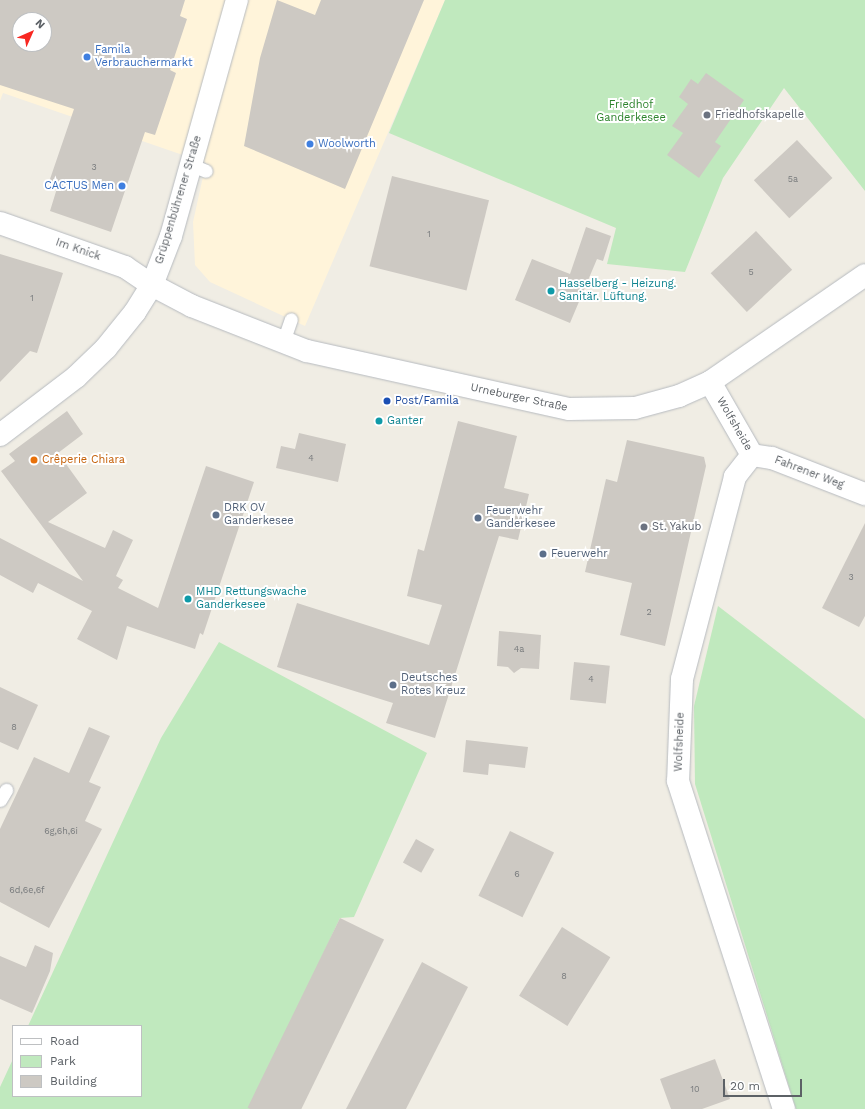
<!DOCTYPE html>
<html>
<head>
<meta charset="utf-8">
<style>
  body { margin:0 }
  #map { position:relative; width:865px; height:1109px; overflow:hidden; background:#f0ede4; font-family:"Work Sans",sans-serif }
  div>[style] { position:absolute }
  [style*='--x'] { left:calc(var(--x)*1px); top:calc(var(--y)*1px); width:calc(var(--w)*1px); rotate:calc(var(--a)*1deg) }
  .commercial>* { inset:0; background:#fff4da }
  .green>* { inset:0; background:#c0e9be }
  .building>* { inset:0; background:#cdc9c3; transform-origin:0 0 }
  .roads { filter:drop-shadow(0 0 1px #b6babf) drop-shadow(0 0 1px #b6babf) }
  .service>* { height:13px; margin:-6.5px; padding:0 6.5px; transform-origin:6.5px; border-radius:6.5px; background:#fff }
  .minor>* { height:22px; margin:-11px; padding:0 11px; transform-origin:11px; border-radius:11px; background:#fff }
  .tertiary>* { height:22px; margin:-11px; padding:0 11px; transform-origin:11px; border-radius:11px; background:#fff }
  .dots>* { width:11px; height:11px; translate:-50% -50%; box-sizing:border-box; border:2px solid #fff; border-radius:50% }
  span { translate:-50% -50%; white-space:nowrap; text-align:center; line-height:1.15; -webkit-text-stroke:4px #fff; paint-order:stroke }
  .number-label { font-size:9px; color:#787b7d }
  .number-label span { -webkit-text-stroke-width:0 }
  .shop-label { font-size:11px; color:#366cbe }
  .left { translate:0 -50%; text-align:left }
  .right { translate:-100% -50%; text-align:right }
  .park-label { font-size:11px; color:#2d842d }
  .worship-label { font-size:11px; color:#5b616d }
  .street-label { font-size:11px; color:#5c6166 }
  .culture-label { font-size:11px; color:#0d838f }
  .transit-label { font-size:11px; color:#164399 }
  .food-label { font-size:11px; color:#c56008 }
  .service-label { font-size:11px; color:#4e5e75 }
  .legend { position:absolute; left:12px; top:1025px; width:130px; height:72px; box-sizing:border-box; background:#fff; border:1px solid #bec0c2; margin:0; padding:5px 7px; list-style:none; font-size:12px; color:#5c6166 }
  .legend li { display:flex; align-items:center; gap:8px; height:20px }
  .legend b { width:20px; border:1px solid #bec0c2 }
  .north { position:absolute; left:12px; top:12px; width:40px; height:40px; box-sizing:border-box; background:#fff; border:1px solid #bec0c2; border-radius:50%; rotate:45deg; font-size:11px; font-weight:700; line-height:16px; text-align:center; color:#5c6166 }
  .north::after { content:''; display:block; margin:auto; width:14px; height:18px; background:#f82721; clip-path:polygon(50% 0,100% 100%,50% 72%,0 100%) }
  .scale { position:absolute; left:723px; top:1079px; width:79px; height:18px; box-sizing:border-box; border:2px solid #5c6166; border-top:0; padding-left:5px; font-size:12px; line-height:14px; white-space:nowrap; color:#5c6166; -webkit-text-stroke:3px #fff; paint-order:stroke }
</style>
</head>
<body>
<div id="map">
  <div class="commercial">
    <i style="clip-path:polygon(evenodd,0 0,445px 0,305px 326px,210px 282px,195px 265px,193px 222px,206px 163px,3px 93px,0 101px,0 0,20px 20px,44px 20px,44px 44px,20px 44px,20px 20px)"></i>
  </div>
  <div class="green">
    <i style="clip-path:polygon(445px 0,865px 0,865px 191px,784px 88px,723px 178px,685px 272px,607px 264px,616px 228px,389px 133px)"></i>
    <i style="clip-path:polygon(718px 606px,865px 719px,865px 1109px,796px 1109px,695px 784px,694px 706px)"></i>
    <i style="clip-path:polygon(219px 642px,427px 753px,354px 917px,340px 918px,250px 1109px,0 1109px,0 1087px,13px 1059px,13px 1096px,141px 1096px,141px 1026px,28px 1026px,161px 738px)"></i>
  </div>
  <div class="building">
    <i style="clip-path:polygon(evenodd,0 0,185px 0,180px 16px,187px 19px,170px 70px,176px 73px,155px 135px,145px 132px,111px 232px,50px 211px,58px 185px,49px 182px,74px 109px,0 85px,0 0,20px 20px,44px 20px,44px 44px,20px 44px,20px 20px)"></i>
    <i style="clip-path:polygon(277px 0,315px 15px,321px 0,424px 0,345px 189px,244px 146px,260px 58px)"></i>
    <i style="clip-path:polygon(706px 73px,744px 100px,715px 142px,721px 146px,699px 178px,667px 155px,683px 133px,672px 126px,688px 104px,679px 97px,691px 79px,698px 84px)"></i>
    <i style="left:797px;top:140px;width:52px;height:59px;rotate:47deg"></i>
    <i style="left:392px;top:176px;width:100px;height:93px;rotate:14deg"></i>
    <i style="clip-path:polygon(586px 227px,611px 236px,603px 261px,597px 259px,570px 323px,515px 300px,532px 259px,570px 274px)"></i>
    <i style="left:756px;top:231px;width:53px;height:62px;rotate:47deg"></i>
    <i style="clip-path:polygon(0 254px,63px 273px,37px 353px,30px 351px,0 382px)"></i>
    <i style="clip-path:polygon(67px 411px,83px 434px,58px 453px,87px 493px,48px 522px,105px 548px,113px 530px,133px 540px,116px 576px,123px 580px,118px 588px,158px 608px,206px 466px,254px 482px,203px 635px,200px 633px,195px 649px,127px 626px,117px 660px,77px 639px,92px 611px,38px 583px,33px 593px,0 575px,0 538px,83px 581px,1px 471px,15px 461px,9px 454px)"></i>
    <i style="clip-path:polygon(458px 421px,517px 436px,504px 488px,529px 494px,518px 540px,499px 536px,435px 738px,386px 723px,393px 703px,277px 667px,297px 603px,429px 645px,442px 605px,407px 596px,418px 549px,424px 551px)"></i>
    <i style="clip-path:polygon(299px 433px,346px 444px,338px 482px,276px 468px,281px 446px,295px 449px)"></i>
    <i style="clip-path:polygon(627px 440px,704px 457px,706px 466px,665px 646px,620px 635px,632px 583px,585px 572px,606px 479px,617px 482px)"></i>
    <i style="clip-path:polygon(865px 523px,865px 616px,859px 627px,822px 608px)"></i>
    <i style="clip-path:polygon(499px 631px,541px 635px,539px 669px,521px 668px,514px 673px,508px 667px,497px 666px)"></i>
    <i style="left:574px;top:662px;width:36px;height:38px;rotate:6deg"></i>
    <i style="clip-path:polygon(0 687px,38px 705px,18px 750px,0 742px)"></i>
    <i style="clip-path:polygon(89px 727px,110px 736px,89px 782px,101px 787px,85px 821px,102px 829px,49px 928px,0 902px,0 829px,34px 757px,69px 773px)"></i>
    <i style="clip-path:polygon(466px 740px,528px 747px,525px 768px,489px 764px,488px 775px,463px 772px)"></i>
    <i style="left:510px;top:831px;width:49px;height:72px;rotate:26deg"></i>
    <i style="left:416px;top:839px;width:21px;height:27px;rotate:29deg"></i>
    <i style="left:340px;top:918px;width:49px;height:211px;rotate:26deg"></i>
    <i style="left:562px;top:927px;width:57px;height:81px;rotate:32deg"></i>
    <i style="clip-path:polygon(35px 945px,53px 953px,50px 971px,32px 1013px,0 999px,0 956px,26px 967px)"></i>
    <i style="clip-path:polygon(422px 962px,468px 987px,406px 1109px,346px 1109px)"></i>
    <i style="clip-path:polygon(715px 1059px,730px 1099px,702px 1109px,671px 1109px,660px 1079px)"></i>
  </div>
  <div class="roads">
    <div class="service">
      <i style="--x:189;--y:164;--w:18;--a:22"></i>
      <i style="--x:283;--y:342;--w:24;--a:-71"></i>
      <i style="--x:0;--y:800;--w:12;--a:-59"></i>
    </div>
    <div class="minor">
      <i style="--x:0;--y:223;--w:133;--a:19.4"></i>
      <i style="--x:125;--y:267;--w:32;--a:34"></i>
      <i style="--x:710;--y:382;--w:84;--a:60.1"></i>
      <i style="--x:752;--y:455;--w:28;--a:128"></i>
      <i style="--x:735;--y:477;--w:209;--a:104.7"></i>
      <i style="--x:682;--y:679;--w:102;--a:92.2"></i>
      <i style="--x:678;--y:781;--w:345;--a:72.1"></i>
      <i style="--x:752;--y:455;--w:20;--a:9"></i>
      <i style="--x:772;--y:458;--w:100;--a:21.2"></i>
    </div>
    <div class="tertiary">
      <i style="--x:152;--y:285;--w:45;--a:27.7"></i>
      <i style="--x:192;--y:306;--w:123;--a:21.4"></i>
      <i style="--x:307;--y:351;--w:268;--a:12.5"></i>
      <i style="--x:569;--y:409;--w:66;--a:-0.9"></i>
      <i style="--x:635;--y:408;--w:46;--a:-15.3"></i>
      <i style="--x:679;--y:396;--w:34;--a:-24"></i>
      <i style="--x:710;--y:382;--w:188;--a:-34.6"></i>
      <i style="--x:0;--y:435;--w:96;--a:-37.3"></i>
      <i style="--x:76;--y:377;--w:42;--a:-44"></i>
      <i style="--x:106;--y:348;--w:46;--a:-51.1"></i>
      <i style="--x:135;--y:312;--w:32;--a:-58"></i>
      <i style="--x:152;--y:285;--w:53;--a:-68.8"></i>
      <i style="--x:171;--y:236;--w:245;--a:-74.4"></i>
    </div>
  </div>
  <div class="dots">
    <i style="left:87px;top:57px;background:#3f7fe0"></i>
    <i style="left:707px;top:115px;background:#6b7280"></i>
    <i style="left:310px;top:144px;background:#3f7fe0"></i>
    <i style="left:122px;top:186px;background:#3f7fe0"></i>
    <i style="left:551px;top:291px;background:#0f9aa8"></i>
    <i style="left:387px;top:401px;background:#1a4fb4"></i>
    <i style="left:379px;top:421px;background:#0f9aa8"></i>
    <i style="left:34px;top:460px;background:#e8710a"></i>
    <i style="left:216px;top:515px;background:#5c6f8a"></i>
    <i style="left:478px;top:518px;background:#5c6f8a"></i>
    <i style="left:644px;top:527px;background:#6b7280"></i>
    <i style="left:543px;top:554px;background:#5c6f8a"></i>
    <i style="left:188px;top:599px;background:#0f9aa8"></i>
    <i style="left:393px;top:685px;background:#5c6f8a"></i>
  </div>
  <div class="number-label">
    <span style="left:94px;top:167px">3</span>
    <span style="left:793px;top:179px">5a</span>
    <span style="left:429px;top:234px">1</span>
    <span style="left:751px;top:272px">5</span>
    <span style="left:32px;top:298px">1</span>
    <span style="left:311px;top:458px">4</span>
    <span style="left:851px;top:577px">3</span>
    <span style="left:649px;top:612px">2</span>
    <span style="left:519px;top:649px">4a</span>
    <span style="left:591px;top:679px">4</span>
    <span style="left:14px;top:727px">8</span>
    <span style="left:61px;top:831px">6g,6h,6i</span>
    <span style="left:517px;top:874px">6</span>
    <span style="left:27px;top:890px">6d,6e,6f</span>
    <span style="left:564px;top:976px">8</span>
    <span style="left:695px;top:1089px">10</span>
  </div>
  <div class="shop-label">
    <span class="left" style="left:95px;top:57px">Famila<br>Verbrauchermarkt</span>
    <span class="left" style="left:318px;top:144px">Woolworth</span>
    <span class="right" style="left:114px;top:186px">CACTUS Men</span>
  </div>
  <div class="park-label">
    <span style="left:631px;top:112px">Friedhof<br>Ganderkesee</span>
  </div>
  <div class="worship-label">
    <span class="left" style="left:715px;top:115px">Friedhofskapelle</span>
    <span class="left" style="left:652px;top:527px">St. Yakub</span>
  </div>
  <div class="street-label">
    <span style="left:179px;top:200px;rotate:-73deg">Grüppenbührener Straße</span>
    <span style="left:78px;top:250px;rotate:19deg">Im Knick</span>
    <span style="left:519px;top:398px;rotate:12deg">Urneburger Straße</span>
    <span style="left:734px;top:424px;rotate:60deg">Wolfsheide</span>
    <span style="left:809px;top:473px;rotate:21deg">Fahrener Weg</span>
    <span style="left:680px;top:742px;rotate:-88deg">Wolfsheide</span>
  </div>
  <div class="culture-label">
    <span class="left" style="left:559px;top:291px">Hasselberg - Heizung.<br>Sanitär. Lüftung.</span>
    <span class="left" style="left:387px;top:421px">Ganter</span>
    <span class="left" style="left:196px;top:599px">MHD Rettungswache<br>Ganderkesee</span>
  </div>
  <div class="transit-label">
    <span class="left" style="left:395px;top:401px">Post/Famila</span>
  </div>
  <div class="food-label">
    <span class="left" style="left:42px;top:460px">Crêperie Chiara</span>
  </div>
  <div class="service-label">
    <span class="left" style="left:224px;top:515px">DRK OV<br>Ganderkesee</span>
    <span class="left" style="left:486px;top:518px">Feuerwehr<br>Ganderkesee</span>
    <span class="left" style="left:551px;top:554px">Feuerwehr</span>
    <span class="left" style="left:401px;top:685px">Deutsches<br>Rotes Kreuz</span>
  </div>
  <ul class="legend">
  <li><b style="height:5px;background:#fff"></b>Road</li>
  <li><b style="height:11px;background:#c0e9be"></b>Park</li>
  <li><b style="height:11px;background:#cdc9c3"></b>Building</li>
  </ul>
  <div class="north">N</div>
  <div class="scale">20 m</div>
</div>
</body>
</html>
